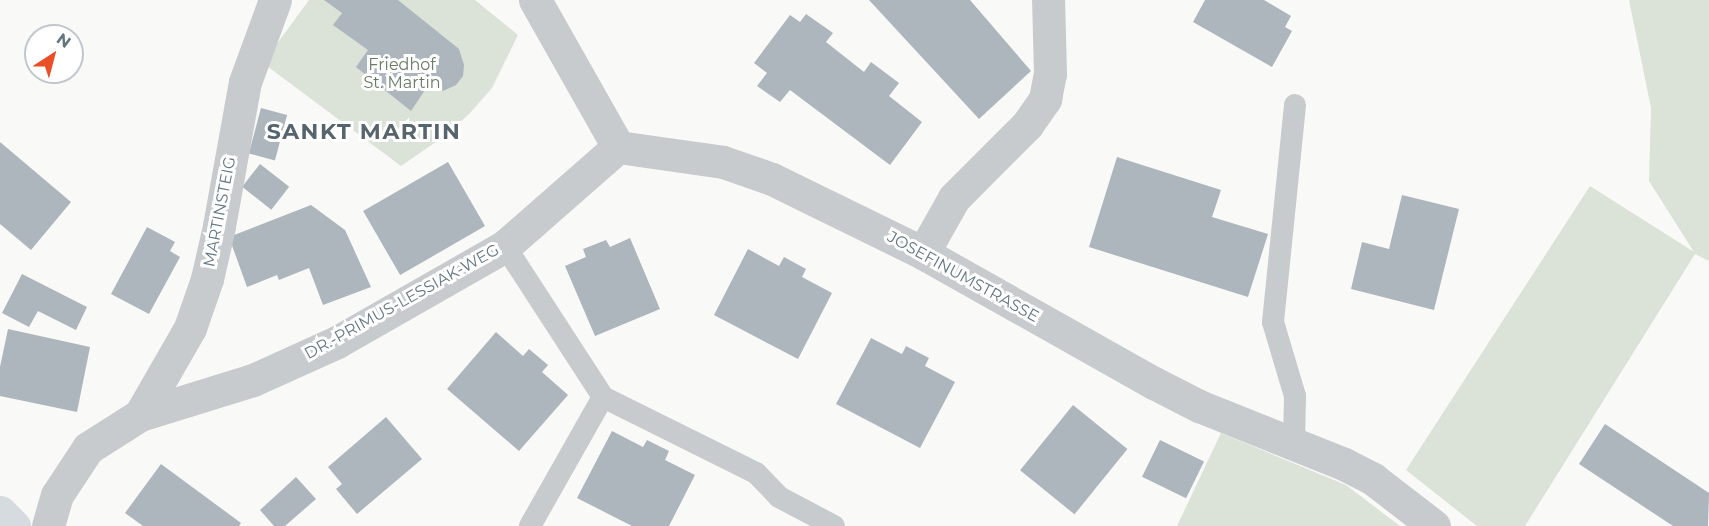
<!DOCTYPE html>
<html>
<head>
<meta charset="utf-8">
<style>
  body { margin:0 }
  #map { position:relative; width:1709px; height:526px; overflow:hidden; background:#f9f9f7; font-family:Montserrat,sans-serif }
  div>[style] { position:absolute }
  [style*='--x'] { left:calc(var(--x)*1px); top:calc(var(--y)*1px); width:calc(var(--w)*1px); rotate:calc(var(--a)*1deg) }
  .green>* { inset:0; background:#dbe2d8 }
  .building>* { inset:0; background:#adb6bc; transform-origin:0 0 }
  .lane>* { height:22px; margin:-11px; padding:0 11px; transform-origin:11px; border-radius:11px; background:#c7cbce }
  .street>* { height:33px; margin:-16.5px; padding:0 16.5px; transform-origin:16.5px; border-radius:16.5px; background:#c7cbce }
  .secondary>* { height:33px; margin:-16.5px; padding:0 16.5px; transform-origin:16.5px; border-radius:16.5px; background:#d6dbdf }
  span { translate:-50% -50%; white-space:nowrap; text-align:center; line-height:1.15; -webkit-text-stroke:6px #fff; paint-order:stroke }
  .park-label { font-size:16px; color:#677a62 }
  .street-label { font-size:16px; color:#637683 }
  .district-label { font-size:22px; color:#56646e; font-weight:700; letter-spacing:1.5px }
  .north { position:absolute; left:24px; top:24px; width:60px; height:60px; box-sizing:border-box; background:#fff; border:2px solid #c1c8cd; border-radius:50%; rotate:36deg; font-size:16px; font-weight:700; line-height:24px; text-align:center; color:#637683 }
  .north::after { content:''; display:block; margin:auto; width:21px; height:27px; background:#ea4f27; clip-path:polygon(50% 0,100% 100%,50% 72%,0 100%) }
</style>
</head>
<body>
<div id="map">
  <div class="green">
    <i style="clip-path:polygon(309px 0,475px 0,518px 35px,492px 88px,470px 113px,446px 135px,401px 166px,263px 63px)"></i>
    <i style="clip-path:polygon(1629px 0,1709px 0,1709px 261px,1695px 254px,1525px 526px,1477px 526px,1406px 470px,1590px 186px,1694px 252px,1649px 181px,1651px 108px)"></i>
    <i style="clip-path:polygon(1221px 433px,1346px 485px,1400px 526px,1177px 526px)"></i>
  </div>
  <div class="building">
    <i style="clip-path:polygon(324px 0,398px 0,459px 49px,464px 65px,463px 76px,456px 85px,443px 91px,427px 87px,411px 111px,356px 67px,368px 50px,333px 25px,342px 13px)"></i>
    <i style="clip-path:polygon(869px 0,970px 0,1031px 71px,979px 119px)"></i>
    <i style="clip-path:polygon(1205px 0,1264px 0,1291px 16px,1285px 27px,1292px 31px,1272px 67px,1193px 22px)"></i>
    <i style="clip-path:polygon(806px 14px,833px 33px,826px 42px,864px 72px,871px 62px,899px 83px,889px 96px,922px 122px,890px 165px,790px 90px,780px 102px,757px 86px,767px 73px,754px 63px,790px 15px,800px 22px)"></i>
    <i style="left:261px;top:108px;width:27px;height:47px;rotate:15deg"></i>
    <i style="clip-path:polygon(0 142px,71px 202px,31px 250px,0 224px)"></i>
    <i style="clip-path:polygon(1117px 157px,1221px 190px,1212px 217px,1268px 234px,1248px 297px,1089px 247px)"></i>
    <i style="left:448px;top:162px;width:74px;height:98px;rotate:60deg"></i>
    <i style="left:260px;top:164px;width:37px;height:29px;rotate:38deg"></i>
    <i style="clip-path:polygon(1402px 195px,1459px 209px,1434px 310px,1351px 289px,1362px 242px,1389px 249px)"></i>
    <i style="clip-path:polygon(311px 205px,345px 230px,371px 287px,323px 305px,309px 268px,279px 280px,277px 275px,247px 287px,229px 237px)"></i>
    <i style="clip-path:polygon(147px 227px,175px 242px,170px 251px,180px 257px,149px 314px,111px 294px)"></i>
    <i style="clip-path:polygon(630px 238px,660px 309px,595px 336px,565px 266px,586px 257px,583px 249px,606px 240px,610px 247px)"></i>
    <i style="clip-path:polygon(748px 249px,779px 266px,784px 257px,806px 269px,802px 277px,832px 293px,798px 359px,714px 315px)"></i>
    <i style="clip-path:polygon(22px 274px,87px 307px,76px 330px,38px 311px,29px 327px,2px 313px)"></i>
    <i style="clip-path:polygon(8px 329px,90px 347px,77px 412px,0 396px,0 367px)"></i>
    <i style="clip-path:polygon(496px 332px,523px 356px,529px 349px,548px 365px,542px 372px,568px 395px,519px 451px,447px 389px)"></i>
    <i style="clip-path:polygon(871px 338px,902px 354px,906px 346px,929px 358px,925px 366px,955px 382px,920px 448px,836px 404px)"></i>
    <i style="left:1073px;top:405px;width:70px;height:84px;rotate:39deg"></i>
    <i style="clip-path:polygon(386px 417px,422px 459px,357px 514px,336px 489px,342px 484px,328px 467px)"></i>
    <i style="clip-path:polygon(1605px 424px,1709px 493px,1708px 526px,1673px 526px,1579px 464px)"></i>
    <i style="clip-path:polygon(612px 431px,643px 447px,647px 440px,669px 451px,665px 460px,695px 475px,669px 526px,632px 526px,577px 498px)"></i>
    <i style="left:1160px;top:440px;width:49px;height:41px;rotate:26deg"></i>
    <i style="clip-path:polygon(161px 464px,241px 523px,239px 526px,143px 526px,125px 513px)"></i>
    <i style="clip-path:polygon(296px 477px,316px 499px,285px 526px,274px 526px,260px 510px)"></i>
  </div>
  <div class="lane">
    <i style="--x:505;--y:246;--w:180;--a:57"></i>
    <i style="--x:603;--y:397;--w:171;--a:26.4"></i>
    <i style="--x:756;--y:473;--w:33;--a:46"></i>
    <i style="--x:779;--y:497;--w:62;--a:27.8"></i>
    <i style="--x:1294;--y:443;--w:47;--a:-88.8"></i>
    <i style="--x:1295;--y:396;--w:77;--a:-106.6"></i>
    <i style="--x:1273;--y:322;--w:218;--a:-84.2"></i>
    <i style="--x:530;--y:526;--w:148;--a:-60.5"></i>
  </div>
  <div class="street">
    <i style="--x:535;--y:0;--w:169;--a:60.5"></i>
    <i style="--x:618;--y:147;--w:106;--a:8.1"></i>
    <i style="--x:723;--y:162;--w:52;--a:19.1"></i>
    <i style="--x:772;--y:179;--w:168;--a:26.1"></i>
    <i style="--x:923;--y:253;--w:265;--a:29.4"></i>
    <i style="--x:1154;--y:383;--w:51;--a:27.1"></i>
    <i style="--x:1199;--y:406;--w:156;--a:21.8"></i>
    <i style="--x:1344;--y:464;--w:33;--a:27"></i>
    <i style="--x:1373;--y:479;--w:77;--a:37.6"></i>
    <i style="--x:923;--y:253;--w:63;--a:-60.6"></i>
    <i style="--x:954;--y:198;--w:103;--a:-45"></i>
    <i style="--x:1027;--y:125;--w:32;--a:-55"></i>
    <i style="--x:1045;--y:99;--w:25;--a:-79"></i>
    <i style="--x:1050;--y:74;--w:74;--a:-91.5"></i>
    <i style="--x:140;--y:415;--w:100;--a:-60.1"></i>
    <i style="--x:190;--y:328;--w:52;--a:-70.9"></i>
    <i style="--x:207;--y:279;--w:54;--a:-77.2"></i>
    <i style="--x:219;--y:226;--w:146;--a:-79.8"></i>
    <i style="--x:245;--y:82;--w:87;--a:-69.9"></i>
    <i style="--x:48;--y:526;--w:32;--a:-74"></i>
    <i style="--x:57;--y:495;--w:56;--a:-56.6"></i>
    <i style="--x:88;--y:448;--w:62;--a:-32.4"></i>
    <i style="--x:140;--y:415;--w:118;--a:-17.2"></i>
    <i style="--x:253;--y:380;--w:92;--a:-24.3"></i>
    <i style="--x:337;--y:342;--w:193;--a:-29.7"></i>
    <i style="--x:505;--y:246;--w:150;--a:-41.2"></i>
  </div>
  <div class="secondary">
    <i style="--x:0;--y:512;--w:20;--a:45"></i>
  </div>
  <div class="park-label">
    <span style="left:402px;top:74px">Friedhof<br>St. Martin</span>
  </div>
  <div class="street-label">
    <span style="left:220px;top:212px;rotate:-79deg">MARTINSTEIG</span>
    <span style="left:963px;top:277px;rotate:29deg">JOSEFINUMSTRASSE</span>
    <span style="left:402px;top:302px;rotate:-29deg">DR.-PRIMUS-LESSIAK-WEG</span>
  </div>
  <div class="district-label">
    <span style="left:364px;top:132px">SANKT MARTIN</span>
  </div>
  <div class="north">N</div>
</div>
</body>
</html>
